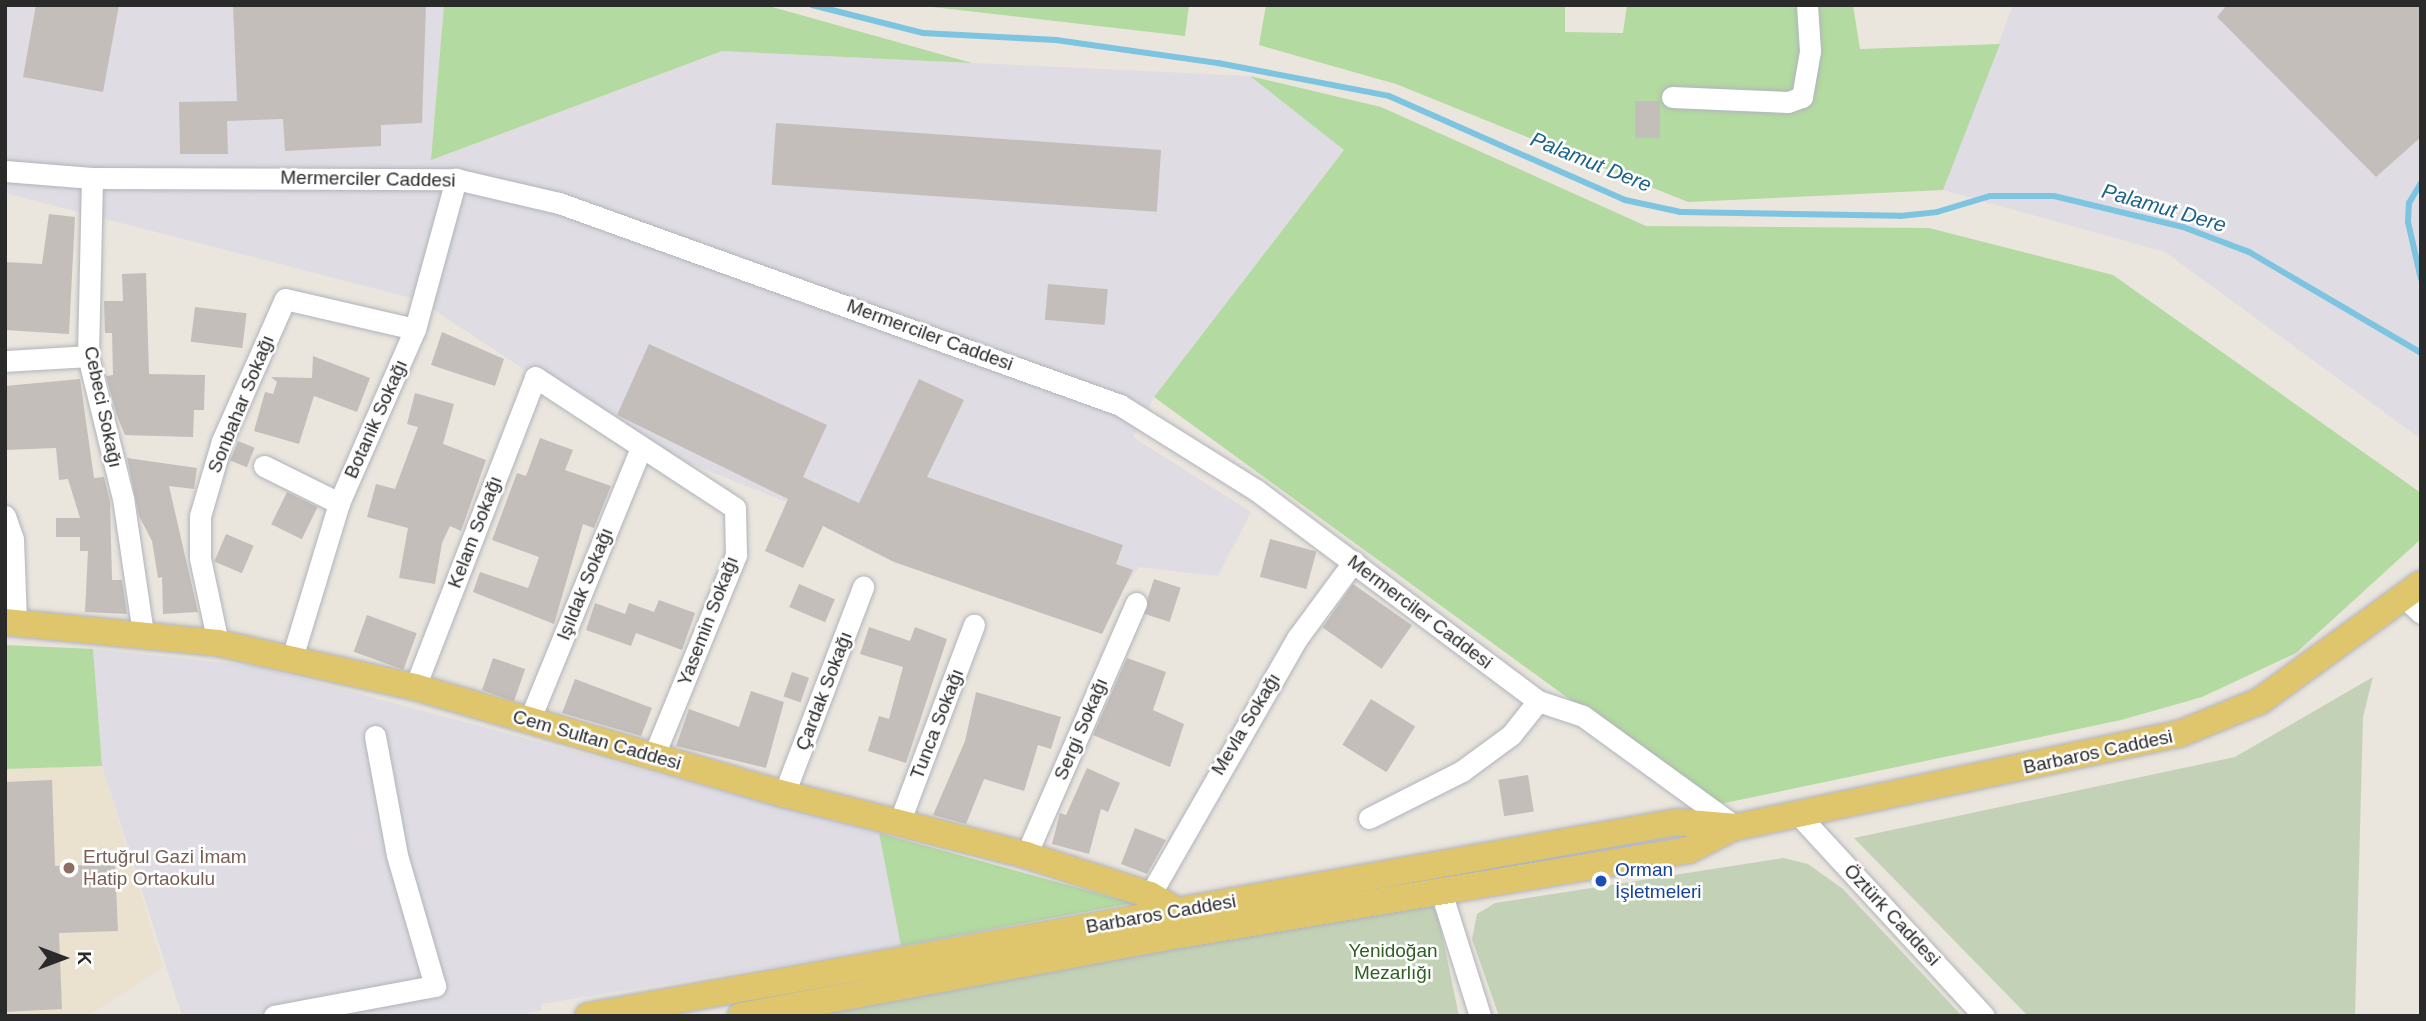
<!DOCTYPE html>
<html>
<head>
<meta charset="utf-8">
<style>
  body { margin:0 }
  #map { position:relative; width:2426px; height:1021px; overflow:hidden; background:#eae5dd; font-family:Arial,sans-serif }
  div>[style] { position:absolute }
  [style*='--x'] { left:calc(var(--x)*1px); top:calc(var(--y)*1px); width:calc(var(--w)*1px); rotate:calc(var(--a)*1deg) }
  .industrial>* { inset:0; background:#dfdde3 }
  .education>* { inset:0; background:#eae1cf }
  .green>* { inset:0; background:#b3daa0 }
  .cemetery>* { inset:0; background:#c3d2b6 }
  .stream>* { height:6px; margin:-3px; padding:0 3px; transform-origin:3px; border-radius:3px; background:#7cc4e0 }
  .building>* { inset:0; background:#c3beba; transform-origin:0 0 }
  .roads { filter:drop-shadow(0 0 2px #b1b3bc) drop-shadow(0 0 2px #b1b3bc) }
  .minor>* { height:21px; margin:-10.5px; padding:0 10.5px; transform-origin:10.5px; border-radius:10.5px; background:#fff }
  .major>* { height:26px; margin:-13px; padding:0 13px; transform-origin:13px; border-radius:13px; background:#dfc66d }
  .dots>* { width:19px; height:19px; translate:-50% -50%; box-sizing:border-box; border:4px solid #fff; border-radius:50% }
  span { translate:-50% -50%; white-space:nowrap; text-align:center; line-height:1.15; -webkit-text-stroke:5px #fff; paint-order:stroke }
  .street-label { font-size:19px; color:#2a2a2a }
  .education-label { font-size:19px; color:#785e54 }
  .left { translate:0 -50%; text-align:left }
  .transit-label { font-size:19px; color:#164399 }
  .park-label { font-size:19px; color:#2e5e22 }
  .water-label { font-size:21px; color:#1d638a; font-style:italic }
  .frame { position:absolute; inset:0; border:7px solid #2a2a2a; pointer-events:none }
  .north { position:absolute; left:28px; top:923px; width:70px; height:70px; -webkit-text-stroke:5px #fff; paint-order:stroke; rotate:90deg; font-size:19px; font-weight:700; line-height:28px; text-align:center; color:#2a2a2a }
  .north::after { content:''; display:block; margin:auto; width:24px; height:32px; background:#2a2a2a; clip-path:polygon(50% 0,100% 100%,50% 72%,0 100%) }
</style>
</head>
<body>
<div id="map">
  <div class="industrial">
    <i style="clip-path:polygon(5px 5px,444px 5px,432px 159px,722px 51px,1250px 76px,1344px 150px,1154px 397px,1133px 437px,1251px 512px,1218px 576px,1139px 567px,1096px 625px,633px 441px,419px 300px,5px 193px)"></i>
    <i style="clip-path:polygon(2013px 5px,2421px 5px,2421px 439px,2165px 252px,1943px 190px)"></i>
    <i style="clip-path:polygon(93px 649px,255px 666px,879px 833px,901px 946px,541px 1004px,542px 1010px,517px 1016px,182px 1016px,102px 766px)"></i>
  </div>
  <div class="education">
    <i style="clip-path:polygon(102px 766px,163px 967px,88px 1016px,5px 1016px,5px 769px)"></i>
  </div>
  <div class="green">
    <i style="clip-path:polygon(444px 5px,765px 5px,972px 63px,722px 51px,431px 160px)"></i>
    <i style="clip-path:polygon(915px 5px,1189px 5px,1185px 36px)"></i>
    <i style="clip-path:polygon(1266px 5px,1565px 5px,1565px 32px,1623px 33px,1627px 5px,1853px 5px,1860px 49px,2000px 44px,1943px 190px,1688px 202px,1396px 84px,1259px 45px)"></i>
    <i style="clip-path:polygon(1250px 76px,1381px 107px,1646px 226px,1929px 228px,2113px 275px,2421px 493px,2421px 539px,2296px 653px,2202px 697px,2121px 720px,1715px 805px,1154px 397px,1344px 150px)"></i>
    <i style="clip-path:polygon(5px 645px,93px 649px,102px 766px,5px 769px)"></i>
    <i style="clip-path:polygon(879px 833px,1133px 903px,901px 946px)"></i>
  </div>
  <div class="cemetery">
    <i style="clip-path:polygon(2373px 677px,2363px 717px,2355px 1016px,2028px 1016px,1854px 838px,2235px 757px)"></i>
    <i style="clip-path:polygon(1783px 858px,1808px 864px,1843px 889px,1962px 1016px,1499px 1016px,1472px 939px,1477px 914px,1495px 903px)"></i>
    <i style="clip-path:polygon(1435px 900px,1459px 1016px,814px 1016px)"></i>
  </div>
  <div class="stream">
    <i style="--x:812;--y:5;--w:114;--a:14.2"></i>
    <i style="--x:923;--y:33;--w:133;--a:3"></i>
    <i style="--x:1056;--y:40;--w:164;--a:8.1"></i>
    <i style="--x:1218;--y:63;--w:174;--a:10.9"></i>
    <i style="--x:1389;--y:96;--w:258;--a:23.8"></i>
    <i style="--x:1625;--y:200;--w:57;--a:12.1"></i>
    <i style="--x:1681;--y:212;--w:219;--a:1"></i>
    <i style="--x:1900;--y:216;--w:37;--a:-6"></i>
    <i style="--x:1937;--y:212;--w:55;--a:-16.8"></i>
    <i style="--x:1990;--y:196;--w:64;--a:0"></i>
    <i style="--x:2054;--y:196;--w:133;--a:13.5"></i>
    <i style="--x:2183;--y:227;--w:71;--a:20.7"></i>
    <i style="--x:2249;--y:252;--w:199;--a:30.4"></i>
    <i style="--x:2421;--y:183;--w:23;--a:121"></i>
    <i style="--x:2409;--y:203;--w:19;--a:93"></i>
    <i style="--x:2408;--y:222;--w:58;--a:77.2"></i>
  </div>
  <div class="building">
    <i style="clip-path:polygon(36px 5px,119px 5px,103px 92px,23px 77px)"></i>
    <i style="clip-path:polygon(233px 5px,426px 5px,422px 123px,381px 125px,381px 146px,285px 151px,283px 119px,227px 121px,228px 154px,180px 154px,179px 102px,237px 101px)"></i>
    <i style="clip-path:polygon(2227px 5px,2421px 5px,2421px 137px,2376px 177px,2217px 17px)"></i>
    <i style="left:1635px;top:101px;width:25px;height:37px"></i>
    <i style="left:776px;top:123px;width:386px;height:62px;rotate:4deg"></i>
    <i style="clip-path:polygon(49px 214px,75px 217px,69px 334px,5px 330px,5px 262px,42px 264px)"></i>
    <i style="clip-path:polygon(146px 273px,149px 374px,205px 375px,204px 410px,194px 410px,193px 437px,125px 435px,116px 413px,106px 376px,113px 375px,112px 333px,105px 333px,104px 301px,123px 301px,122px 274px)"></i>
    <i style="left:1048px;top:284px;width:60px;height:36px;rotate:5deg"></i>
    <i style="left:195px;top:307px;width:52px;height:35px;rotate:7deg"></i>
    <i style="clip-path:polygon(442px 332px,504px 359px,495px 386px,431px 365px)"></i>
    <i style="clip-path:polygon(649px 344px,827px 425px,803px 477px,859px 503px,919px 379px,964px 400px,927px 477px,1123px 545px,1116px 564px,1133px 570px,1102px 634px,894px 562px,823px 526px,803px 568px,765px 551px,788px 499px,617px 415px)"></i>
    <i style="clip-path:polygon(313px 356px,370px 378px,357px 412px,314px 396px,299px 444px,254px 431px,265px 392px,273px 394px,277px 382px,271px 377px,312px 378px)"></i>
    <i style="clip-path:polygon(80px 379px,94px 478px,104px 477px,110px 501px,112px 580px,122px 580px,127px 614px,85px 612px,88px 551px,80px 551px,80px 537px,56px 537px,56px 518px,80px 518px,68px 479px,59px 480px,56px 448px,5px 450px,5px 386px)"></i>
    <i style="clip-path:polygon(415px 393px,454px 404px,443px 444px,486px 460px,461px 531px,450px 526px,442px 543px,435px 584px,399px 578px,408px 528px,367px 517px,376px 484px,395px 489px,418px 427px,407px 424px)"></i>
    <i style="clip-path:polygon(540px 438px,573px 450px,565px 470px,611px 486px,594px 528px,583px 524px,554px 624px,473px 592px,480px 572px,528px 588px,539px 557px,492px 540px,517px 473px,526px 476px)"></i>
    <i style="left:238px;top:441px;width:18px;height:21px;rotate:22deg"></i>
    <i style="clip-path:polygon(127px 458px,197px 468px,194px 489px,169px 486px,198px 612px,163px 614px,162px 577px,158px 578px,152px 541px,139px 516px)"></i>
    <i style="left:287px;top:492px;width:34px;height:36px;rotate:26deg"></i>
    <i style="left:226px;top:534px;width:30px;height:30px;rotate:23deg"></i>
    <i style="left:1270px;top:539px;width:48px;height:39px;rotate:15deg"></i>
    <i style="left:1154px;top:579px;width:28px;height:36px;rotate:18deg"></i>
    <i style="left:799px;top:584px;width:39px;height:25px;rotate:23deg"></i>
    <i style="left:1353px;top:584px;width:72px;height:53px;rotate:35deg"></i>
    <i style="clip-path:polygon(659px 600px,695px 613px,682px 650px,636px 633px,631px 646px,586px 630px,595px 603px,625px 614px,629px 603px,654px 612px)"></i>
    <i style="left:367px;top:615px;width:53px;height:39px;rotate:20deg"></i>
    <i style="clip-path:polygon(869px 627px,910px 641px,915px 627px,947px 639px,906px 763px,868px 751px,879px 716px,889px 719px,903px 667px,860px 654px)"></i>
    <i style="left:493px;top:658px;width:34px;height:34px;rotate:19deg"></i>
    <i style="clip-path:polygon(1127px 658px,1166px 672px,1153px 710px,1184px 724px,1170px 767px,1093px 735px)"></i>
    <i style="left:792px;top:672px;width:18px;height:26px;rotate:19deg"></i>
    <i style="clip-path:polygon(575px 679px,652px 708px,641px 736px,562px 713px)"></i>
    <i style="clip-path:polygon(751px 691px,784px 702px,766px 768px,676px 746px,689px 709px,739px 727px)"></i>
    <i style="clip-path:polygon(976px 692px,1061px 717px,1051px 749px,1038px 745px,1024px 791px,984px 779px,966px 824px,933px 815px,965px 741px)"></i>
    <i style="left:1371px;top:699px;width:52px;height:54px;rotate:32deg"></i>
    <i style="clip-path:polygon(1087px 768px,1120px 783px,1108px 812px,1101px 809px,1089px 854px,1052px 844px,1060px 813px,1066px 815px)"></i>
    <i style="left:1528px;top:775px;width:37px;height:30px;rotate:81deg"></i>
    <i style="clip-path:polygon(52px 780px,55px 866px,115px 864px,118px 931px,59px 933px,62px 1009px,5px 1012px,5px 782px)"></i>
    <i style="clip-path:polygon(1135px 828px,1166px 840px,1147px 874px,1121px 864px)"></i>
  </div>
  <div class="roads">
    <div class="minor">
      <i style="--x:1672;--y:97;--w:116;--a:2.5"></i>
      <i style="--x:1788;--y:102;--w:15;--a:-20"></i>
      <i style="--x:1802;--y:97;--w:47;--a:-80.1"></i>
      <i style="--x:1810;--y:51;--w:46;--a:-93.7"></i>
      <i style="--x:5;--y:171;--w:87;--a:4.6"></i>
      <i style="--x:92;--y:178;--w:364;--a:0.2"></i>
      <i style="--x:456;--y:179;--w:106;--a:13.1"></i>
      <i style="--x:559;--y:203;--w:596;--a:19.8"></i>
      <i style="--x:1120;--y:405;--w:160;--a:32"></i>
      <i style="--x:1256;--y:490;--w:352;--a:36.8"></i>
      <i style="--x:1538;--y:701;--w:47;--a:18.4"></i>
      <i style="--x:1583;--y:716;--w:189;--a:36"></i>
      <i style="--x:92;--y:178;--w:178;--a:91.3"></i>
      <i style="--x:88;--y:356;--w:146;--a:76.2"></i>
      <i style="--x:123;--y:498;--w:137;--a:81.6"></i>
      <i style="--x:5;--y:361;--w:83;--a:-3.4"></i>
      <i style="--x:264;--y:466;--w:84;--a:26.3"></i>
      <i style="--x:5;--y:516;--w:24;--a:71"></i>
      <i style="--x:13;--y:539;--w:83;--a:87.9"></i>
      <i style="--x:2405;--y:598;--w:22;--a:43"></i>
      <i style="--x:218;--y:643;--w:87;--a:-102"></i>
      <i style="--x:200;--y:558;--w:42;--a:-90"></i>
      <i style="--x:200;--y:516;--w:78;--a:-73.7"></i>
      <i style="--x:222;--y:441;--w:155;--a:-66.1"></i>
      <i style="--x:285;--y:299;--w:133;--a:13"></i>
      <i style="--x:292;--y:658;--w:162;--a:-73.1"></i>
      <i style="--x:339;--y:503;--w:190;--a:-66.4"></i>
      <i style="--x:415;--y:329;--w:156;--a:-74.7"></i>
      <i style="--x:415;--y:687;--w:332;--a:-68.8"></i>
      <i style="--x:535;--y:377;--w:239;--a:33.2"></i>
      <i style="--x:735;--y:508;--w:47;--a:88.8"></i>
      <i style="--x:736;--y:555;--w:218;--a:112.3"></i>
      <i style="--x:529;--y:721;--w:295;--a:-67.7"></i>
      <i style="--x:784;--y:794;--w:222;--a:-69.1"></i>
      <i style="--x:1799;--y:815;--w:273;--a:47.4"></i>
      <i style="--x:1369;--y:818;--w:104;--a:-26.8"></i>
      <i style="--x:1462;--y:771;--w:61;--a:-36.3"></i>
      <i style="--x:1511;--y:735;--w:43;--a:-51.5"></i>
      <i style="--x:899;--y:823;--w:212;--a:-69.3"></i>
      <i style="--x:1026;--y:855;--w:275;--a:-66.4"></i>
      <i style="--x:1441;--y:892;--w:130;--a:72.5"></i>
      <i style="--x:1150;--y:895;--w:297;--a:-60.2"></i>
      <i style="--x:1298;--y:637;--w:94;--a:-53.6"></i>
      <i style="--x:274;--y:1016;--w:164;--a:-10.6"></i>
      <i style="--x:435;--y:986;--w:136;--a:-106.2"></i>
      <i style="--x:397;--y:855;--w:121;--a:-100.5"></i>
    </div>
    <div class="major">
      <i style="--x:5;--y:622;--w:214;--a:5.6"></i>
      <i style="--x:218;--y:643;--w:202;--a:12.6"></i>
      <i style="--x:415;--y:687;--w:384;--a:16.2"></i>
      <i style="--x:784;--y:794;--w:250;--a:14.1"></i>
      <i style="--x:1026;--y:855;--w:130;--a:17.9"></i>
      <i style="--x:1150;--y:895;--w:30;--a:30"></i>
      <i style="--x:588;--y:1016;--w:1106;--a:-10.1"></i>
      <i style="--x:1677;--y:822;--w:59;--a:4.8"></i>
      <i style="--x:1736;--y:827;--w:453;--a:-11.9"></i>
      <i style="--x:2179;--y:734;--w:87;--a:-22.2"></i>
      <i style="--x:2260;--y:701;--w:199;--a:-36"></i>
      <i style="--x:741;--y:1016;--w:446;--a:-10.5"></i>
      <i style="--x:1180;--y:935;--w:516;--a:-9.48"></i>
      <i style="--x:1689;--y:850;--w:51;--a:-27.1"></i>
    </div>
  </div>
  <div class="dots">
    <i style="left:69px;top:868px;background:#8d6e63"></i>
    <i style="left:1601px;top:881px;background:#1a4fb4"></i>
  </div>
  <div class="street-label">
    <span style="left:368px;top:179px;rotate:1deg">Mermerciler Caddesi</span>
    <span style="left:930px;top:335px;rotate:20deg">Mermerciler Caddesi</span>
    <span style="left:241px;top:404px;rotate:-68deg">Sonbahar Sokağı</span>
    <span style="left:103px;top:407px;rotate:78deg">Cebeci Sokağı</span>
    <span style="left:376px;top:419px;rotate:-66deg">Botanik Sokağı</span>
    <span style="left:475px;top:532px;rotate:-69deg">Kelam Sokağı</span>
    <span style="left:585px;top:584px;rotate:-68deg">Işıldak Sokağı</span>
    <span style="left:1420px;top:612px;rotate:37deg">Mermerciler Caddesi</span>
    <span style="left:708px;top:621px;rotate:-69deg">Yasemin Sokağı</span>
    <span style="left:824px;top:691px;rotate:-69deg">Çardak Sokağı</span>
    <span style="left:937px;top:724px;rotate:-69deg">Tunca Sokağı</span>
    <span style="left:1246px;top:724px;rotate:-59deg">Mevla Sokağı</span>
    <span style="left:1081px;top:729px;rotate:-67deg">Sergi Sokağı</span>
    <span style="left:597px;top:740px;rotate:16deg">Cem Sultan Caddesi</span>
    <span style="left:2098px;top:752px;rotate:-12deg">Barbaros Caddesi</span>
    <span style="left:1161px;top:914px;rotate:-10deg">Barbaros Caddesi</span>
    <span style="left:1892px;top:915px;rotate:47deg">Öztürk Caddesi</span>
  </div>
  <div class="education-label">
    <span class="left" style="left:83px;top:868px">Ertuğrul Gazi İmam<br>Hatip Ortaokulu</span>
  </div>
  <div class="transit-label">
    <span class="left" style="left:1615px;top:881px">Orman<br>İşletmeleri</span>
  </div>
  <div class="park-label">
    <span style="left:1393px;top:962px">Yenidoğan<br>Mezarlığı</span>
  </div>
  <div class="water-label">
    <span style="left:1591px;top:162px;rotate:22deg">Palamut Dere</span>
    <span style="left:2164px;top:208px;rotate:16deg">Palamut Dere</span>
  </div>
  <div class="frame"></div>
  <div class="north">K</div>
</div>
</body>
</html>
